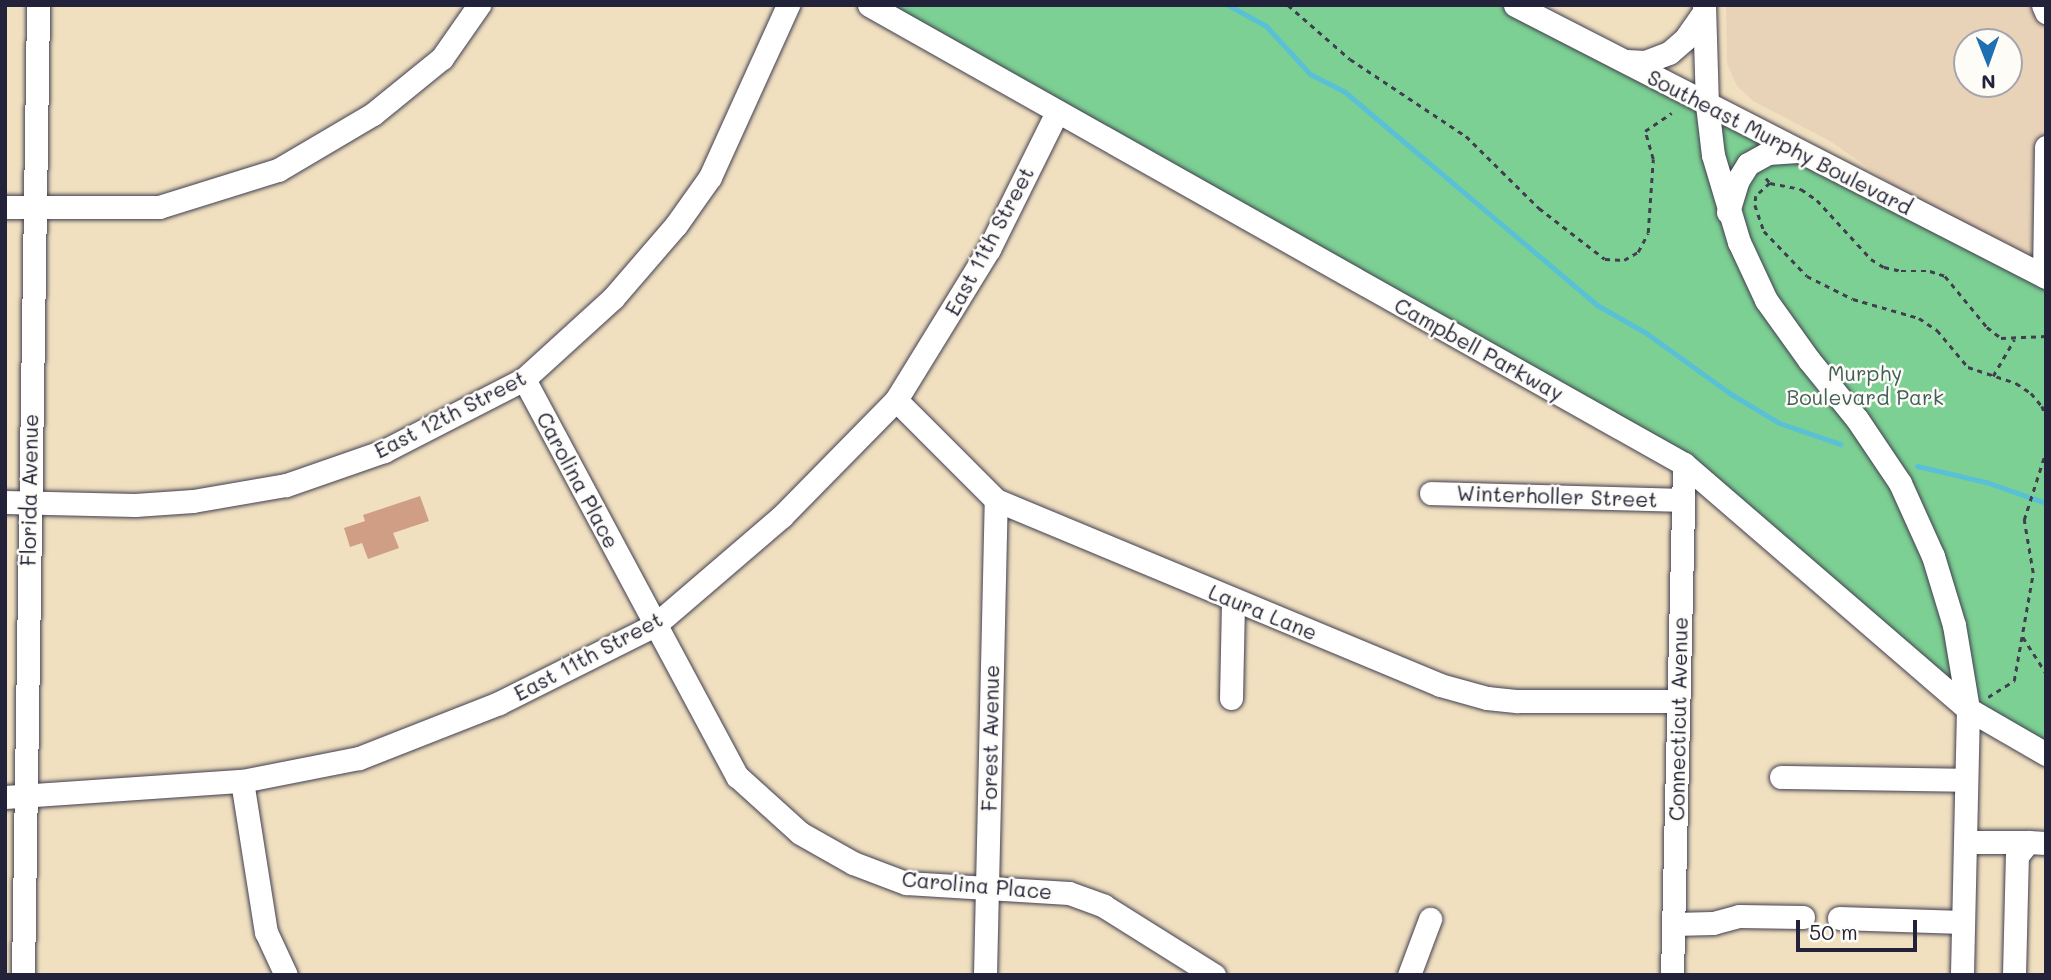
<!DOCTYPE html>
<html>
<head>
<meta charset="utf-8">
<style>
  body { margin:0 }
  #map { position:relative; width:2051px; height:980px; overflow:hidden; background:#f0e0c0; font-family:Mali,sans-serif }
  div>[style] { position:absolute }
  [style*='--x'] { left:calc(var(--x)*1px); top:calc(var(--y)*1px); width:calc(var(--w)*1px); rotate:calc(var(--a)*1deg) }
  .built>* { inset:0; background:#e9d3b8 }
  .green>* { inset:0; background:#7cd093 }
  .stream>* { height:5px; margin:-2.5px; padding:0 2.5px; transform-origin:2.5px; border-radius:2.5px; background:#59c0d6 }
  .building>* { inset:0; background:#d09e84 }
  .path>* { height:2.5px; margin-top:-1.25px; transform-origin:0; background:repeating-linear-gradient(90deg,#413e4f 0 5px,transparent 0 10px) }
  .roads { filter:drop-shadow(0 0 2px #413e4f) drop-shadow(0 0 2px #413e4f) }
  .minor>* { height:23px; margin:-11.5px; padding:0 11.5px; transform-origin:11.5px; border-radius:11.5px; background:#fff }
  span { translate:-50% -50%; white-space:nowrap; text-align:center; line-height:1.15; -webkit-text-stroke:5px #fdfcf7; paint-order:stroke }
  .street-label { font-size:21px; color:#22223b }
  .park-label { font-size:21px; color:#425f5a }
  .frame { position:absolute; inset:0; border:7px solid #22223b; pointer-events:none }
  .north { position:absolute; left:1953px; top:28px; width:70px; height:70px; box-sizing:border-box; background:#fdfcf7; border:2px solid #a5a5ac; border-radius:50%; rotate:179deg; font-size:19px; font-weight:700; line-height:28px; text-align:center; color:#22223b }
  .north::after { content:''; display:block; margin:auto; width:24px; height:32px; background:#1f6fb2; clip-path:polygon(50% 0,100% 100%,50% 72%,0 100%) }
  .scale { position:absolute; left:1796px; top:920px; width:121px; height:32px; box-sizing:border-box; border:4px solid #22223b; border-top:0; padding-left:9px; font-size:21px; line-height:24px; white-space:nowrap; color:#22223b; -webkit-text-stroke:5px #fdfcf7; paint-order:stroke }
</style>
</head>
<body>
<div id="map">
  <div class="built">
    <i style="clip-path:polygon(evenodd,1726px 5px,2046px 5px,2046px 265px,1907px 195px,1830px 141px,1753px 101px,1737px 86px,1727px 64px,1726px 5px,1967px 42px,2009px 42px,2009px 84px,1967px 84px,1967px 42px)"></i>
  </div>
  <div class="green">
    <i style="clip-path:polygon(869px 5px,1515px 5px,2046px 277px,2046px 754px,1968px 709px,1684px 464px)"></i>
  </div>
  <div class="stream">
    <i style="--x:1228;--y:5;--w:43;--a:28.9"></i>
    <i style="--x:1266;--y:26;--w:65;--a:47.5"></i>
    <i style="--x:1310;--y:74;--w:39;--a:27"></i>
    <i style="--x:1345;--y:92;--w:330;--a:40.2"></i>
    <i style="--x:1597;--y:305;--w:56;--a:29.7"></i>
    <i style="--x:1646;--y:333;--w:105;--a:35.7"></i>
    <i style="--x:1731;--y:394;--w:56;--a:31.1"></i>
    <i style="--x:1779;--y:423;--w:65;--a:19"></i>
    <i style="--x:1917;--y:466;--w:71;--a:13.1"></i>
    <i style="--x:1986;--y:482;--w:64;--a:19.3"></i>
  </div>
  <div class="building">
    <i style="clip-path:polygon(420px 496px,429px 521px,393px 533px,399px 548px,368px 559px,362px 543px,350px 547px,344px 528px,365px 521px,363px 515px)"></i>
  </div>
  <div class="path">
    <i style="--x:1288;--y:5;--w:82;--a:41.1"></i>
    <i style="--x:1350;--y:59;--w:139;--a:33.6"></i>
    <i style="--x:1466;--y:136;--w:103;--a:44.6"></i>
    <i style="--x:1539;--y:208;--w:83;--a:37.7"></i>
    <i style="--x:1605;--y:259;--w:19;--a:3"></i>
    <i style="--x:1624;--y:260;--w:16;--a:-30"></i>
    <i style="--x:1638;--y:252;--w:21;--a:-62"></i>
    <i style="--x:1648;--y:233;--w:74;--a:-86.1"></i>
    <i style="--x:1653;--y:159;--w:29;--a:-106"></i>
    <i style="--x:1645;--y:131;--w:32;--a:-34"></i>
    <i style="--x:1766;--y:178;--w:6;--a:51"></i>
    <i style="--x:1770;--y:183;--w:32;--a:11"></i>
    <i style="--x:1801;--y:189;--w:19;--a:35"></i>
    <i style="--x:1817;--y:200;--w:80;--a:47.5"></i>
    <i style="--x:1871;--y:259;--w:15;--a:32"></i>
    <i style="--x:1884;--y:267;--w:17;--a:13"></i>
    <i style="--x:1901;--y:271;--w:29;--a:0"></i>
    <i style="--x:1930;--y:271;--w:16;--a:18"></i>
    <i style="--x:1945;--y:276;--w:66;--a:50.5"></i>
    <i style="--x:1987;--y:327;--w:18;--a:38"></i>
    <i style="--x:2001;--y:338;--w:45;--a:-2.5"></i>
    <i style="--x:1770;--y:183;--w:19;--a:137"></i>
    <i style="--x:1756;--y:196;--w:9;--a:96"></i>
    <i style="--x:1755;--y:205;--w:28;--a:71"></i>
    <i style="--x:1764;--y:231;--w:62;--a:46.3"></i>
    <i style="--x:1807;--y:276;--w:51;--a:26.6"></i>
    <i style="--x:1853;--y:299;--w:69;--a:16.1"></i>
    <i style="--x:1919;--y:318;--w:22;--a:34"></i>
    <i style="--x:1937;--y:330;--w:48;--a:50"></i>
    <i style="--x:1968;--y:367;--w:51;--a:18.4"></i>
    <i style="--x:2016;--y:383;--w:18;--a:34"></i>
    <i style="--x:2031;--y:393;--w:17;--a:50"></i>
    <i style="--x:2042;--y:406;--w:11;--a:68"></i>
    <i style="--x:1993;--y:376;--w:42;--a:-59.7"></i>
    <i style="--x:2023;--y:637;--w:43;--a:57.4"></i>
    <i style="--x:1988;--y:697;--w:31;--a:-32"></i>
    <i style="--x:2014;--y:681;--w:110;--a:-80"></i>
    <i style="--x:2033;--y:573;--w:54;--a:-99.6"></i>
    <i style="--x:2024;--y:520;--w:72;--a:-72.3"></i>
  </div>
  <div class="roads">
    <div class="minor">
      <i style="--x:869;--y:5;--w:935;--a:29.39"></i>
      <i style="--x:1684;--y:464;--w:375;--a:40.8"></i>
      <i style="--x:1968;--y:709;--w:90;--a:30"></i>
      <i style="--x:1515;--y:5;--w:597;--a:27.12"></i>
      <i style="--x:1704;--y:5;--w:100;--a:88.3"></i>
      <i style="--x:1707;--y:105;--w:50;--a:83.2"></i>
      <i style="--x:1713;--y:155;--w:91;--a:73.4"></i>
      <i style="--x:1739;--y:242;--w:64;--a:65"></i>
      <i style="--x:1766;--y:300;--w:74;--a:54.4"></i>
      <i style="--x:1809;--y:360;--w:76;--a:50.9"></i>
      <i style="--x:1857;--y:419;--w:77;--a:56.1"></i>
      <i style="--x:1900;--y:483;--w:80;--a:65.7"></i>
      <i style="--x:1933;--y:556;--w:72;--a:73.1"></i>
      <i style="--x:1954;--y:625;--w:85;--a:80.5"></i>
      <i style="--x:1968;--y:709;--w:266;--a:91.3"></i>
      <i style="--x:2043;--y:5;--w:8;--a:67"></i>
      <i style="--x:1626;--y:61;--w:19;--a:3"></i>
      <i style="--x:1645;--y:62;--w:26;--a:-21"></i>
      <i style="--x:1669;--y:53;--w:21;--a:-41"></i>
      <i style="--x:1685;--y:39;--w:32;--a:-55"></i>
      <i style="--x:5;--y:207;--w:154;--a:0"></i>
      <i style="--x:159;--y:207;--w:125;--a:-17.3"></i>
      <i style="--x:278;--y:170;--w:110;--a:-30.5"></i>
      <i style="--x:373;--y:114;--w:89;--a:-39.1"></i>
      <i style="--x:442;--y:58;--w:65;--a:-55.1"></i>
      <i style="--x:1728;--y:212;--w:34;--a:-73"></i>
      <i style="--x:1738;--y:180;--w:19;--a:-58"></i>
      <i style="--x:1748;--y:164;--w:23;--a:-29"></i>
      <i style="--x:1768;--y:153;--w:29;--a:-4"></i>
      <i style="--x:2044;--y:276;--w:129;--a:-89.1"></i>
      <i style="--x:524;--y:379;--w:451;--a:61.8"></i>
      <i style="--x:737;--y:776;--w:85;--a:42.1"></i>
      <i style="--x:800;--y:833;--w:61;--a:29.5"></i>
      <i style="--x:853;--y:863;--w:57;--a:20.7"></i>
      <i style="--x:906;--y:883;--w:163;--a:3.5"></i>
      <i style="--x:1069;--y:893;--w:37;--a:20"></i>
      <i style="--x:1104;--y:906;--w:130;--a:32.1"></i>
      <i style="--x:896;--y:400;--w:141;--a:45"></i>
      <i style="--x:996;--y:500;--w:481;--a:22.6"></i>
      <i style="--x:1440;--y:685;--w:49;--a:15.5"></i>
      <i style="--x:1487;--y:698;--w:31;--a:6"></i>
      <i style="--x:1518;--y:701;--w:160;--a:0"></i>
      <i style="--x:1431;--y:493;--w:252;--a:1.6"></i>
      <i style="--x:5;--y:502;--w:130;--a:1.3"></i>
      <i style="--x:135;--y:505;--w:58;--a:-3.9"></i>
      <i style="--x:193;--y:501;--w:94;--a:-9.8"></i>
      <i style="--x:286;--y:485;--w:104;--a:-19.1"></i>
      <i style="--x:384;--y:451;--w:157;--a:-27.2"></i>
      <i style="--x:524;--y:379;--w:120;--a:-42.3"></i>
      <i style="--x:613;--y:298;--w:96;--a:-49.2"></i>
      <i style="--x:676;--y:225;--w:59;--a:-54.7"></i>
      <i style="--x:710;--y:177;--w:189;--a:-65.6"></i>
      <i style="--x:1231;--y:698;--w:97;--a:-88.8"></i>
      <i style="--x:1781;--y:777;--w:185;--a:0.9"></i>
      <i style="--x:242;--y:781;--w:153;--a:81"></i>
      <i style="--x:266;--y:932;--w:47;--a:65.1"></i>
      <i style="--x:5;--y:797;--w:238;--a:-3.9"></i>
      <i style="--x:242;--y:781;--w:119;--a:-11.1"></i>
      <i style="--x:359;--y:758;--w:150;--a:-21.4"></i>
      <i style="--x:499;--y:703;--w:174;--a:-26.6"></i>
      <i style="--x:655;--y:625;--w:167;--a:-40.6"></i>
      <i style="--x:782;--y:516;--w:163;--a:-45.5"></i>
      <i style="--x:896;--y:400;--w:177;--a:-58.4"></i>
      <i style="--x:989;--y:249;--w:153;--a:-63.6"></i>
      <i style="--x:1965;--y:842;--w:63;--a:0"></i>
      <i style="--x:1839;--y:918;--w:124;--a:1.8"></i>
      <i style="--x:1673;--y:924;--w:40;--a:-1.4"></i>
      <i style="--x:1713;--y:923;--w:27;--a:-15"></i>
      <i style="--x:1739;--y:916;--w:64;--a:0.9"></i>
      <i style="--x:23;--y:975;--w:970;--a:-89.11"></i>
      <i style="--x:985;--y:975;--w:475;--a:-88.7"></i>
      <i style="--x:1409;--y:975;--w:60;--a:-69.4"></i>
      <i style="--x:1672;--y:975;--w:511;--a:-88.65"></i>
      <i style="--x:2014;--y:975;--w:119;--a:-88.6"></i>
      <i style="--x:2017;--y:856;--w:18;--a:-52"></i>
      <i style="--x:2028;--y:842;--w:18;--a:3"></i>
    </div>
  </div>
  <div class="street-label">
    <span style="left:1780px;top:142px;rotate:27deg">Southeast Murphy Boulevard</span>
    <span style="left:989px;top:241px;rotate:-62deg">East 11th Street</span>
    <span style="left:1479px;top:349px;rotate:29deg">Campbell Parkway</span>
    <span style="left:450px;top:414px;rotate:-27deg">East 12th Street</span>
    <span style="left:578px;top:480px;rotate:62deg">Carolina Place</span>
    <span style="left:29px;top:490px;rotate:-89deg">Florida Avenue</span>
    <span style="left:1557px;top:496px;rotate:2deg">Winterholler Street</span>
    <span style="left:1263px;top:612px;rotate:22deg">Laura Lane</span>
    <span style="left:588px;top:656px;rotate:-28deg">East 11th Street</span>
    <span style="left:1678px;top:719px;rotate:-89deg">Connecticut Avenue</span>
    <span style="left:990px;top:738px;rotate:-89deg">Forest Avenue</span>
    <span style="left:977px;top:885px;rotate:5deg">Carolina Place</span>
  </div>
  <div class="park-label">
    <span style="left:1865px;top:385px">Murphy<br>Boulevard Park</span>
  </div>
  <div class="frame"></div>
  <div class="north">N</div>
  <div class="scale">50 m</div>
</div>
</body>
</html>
